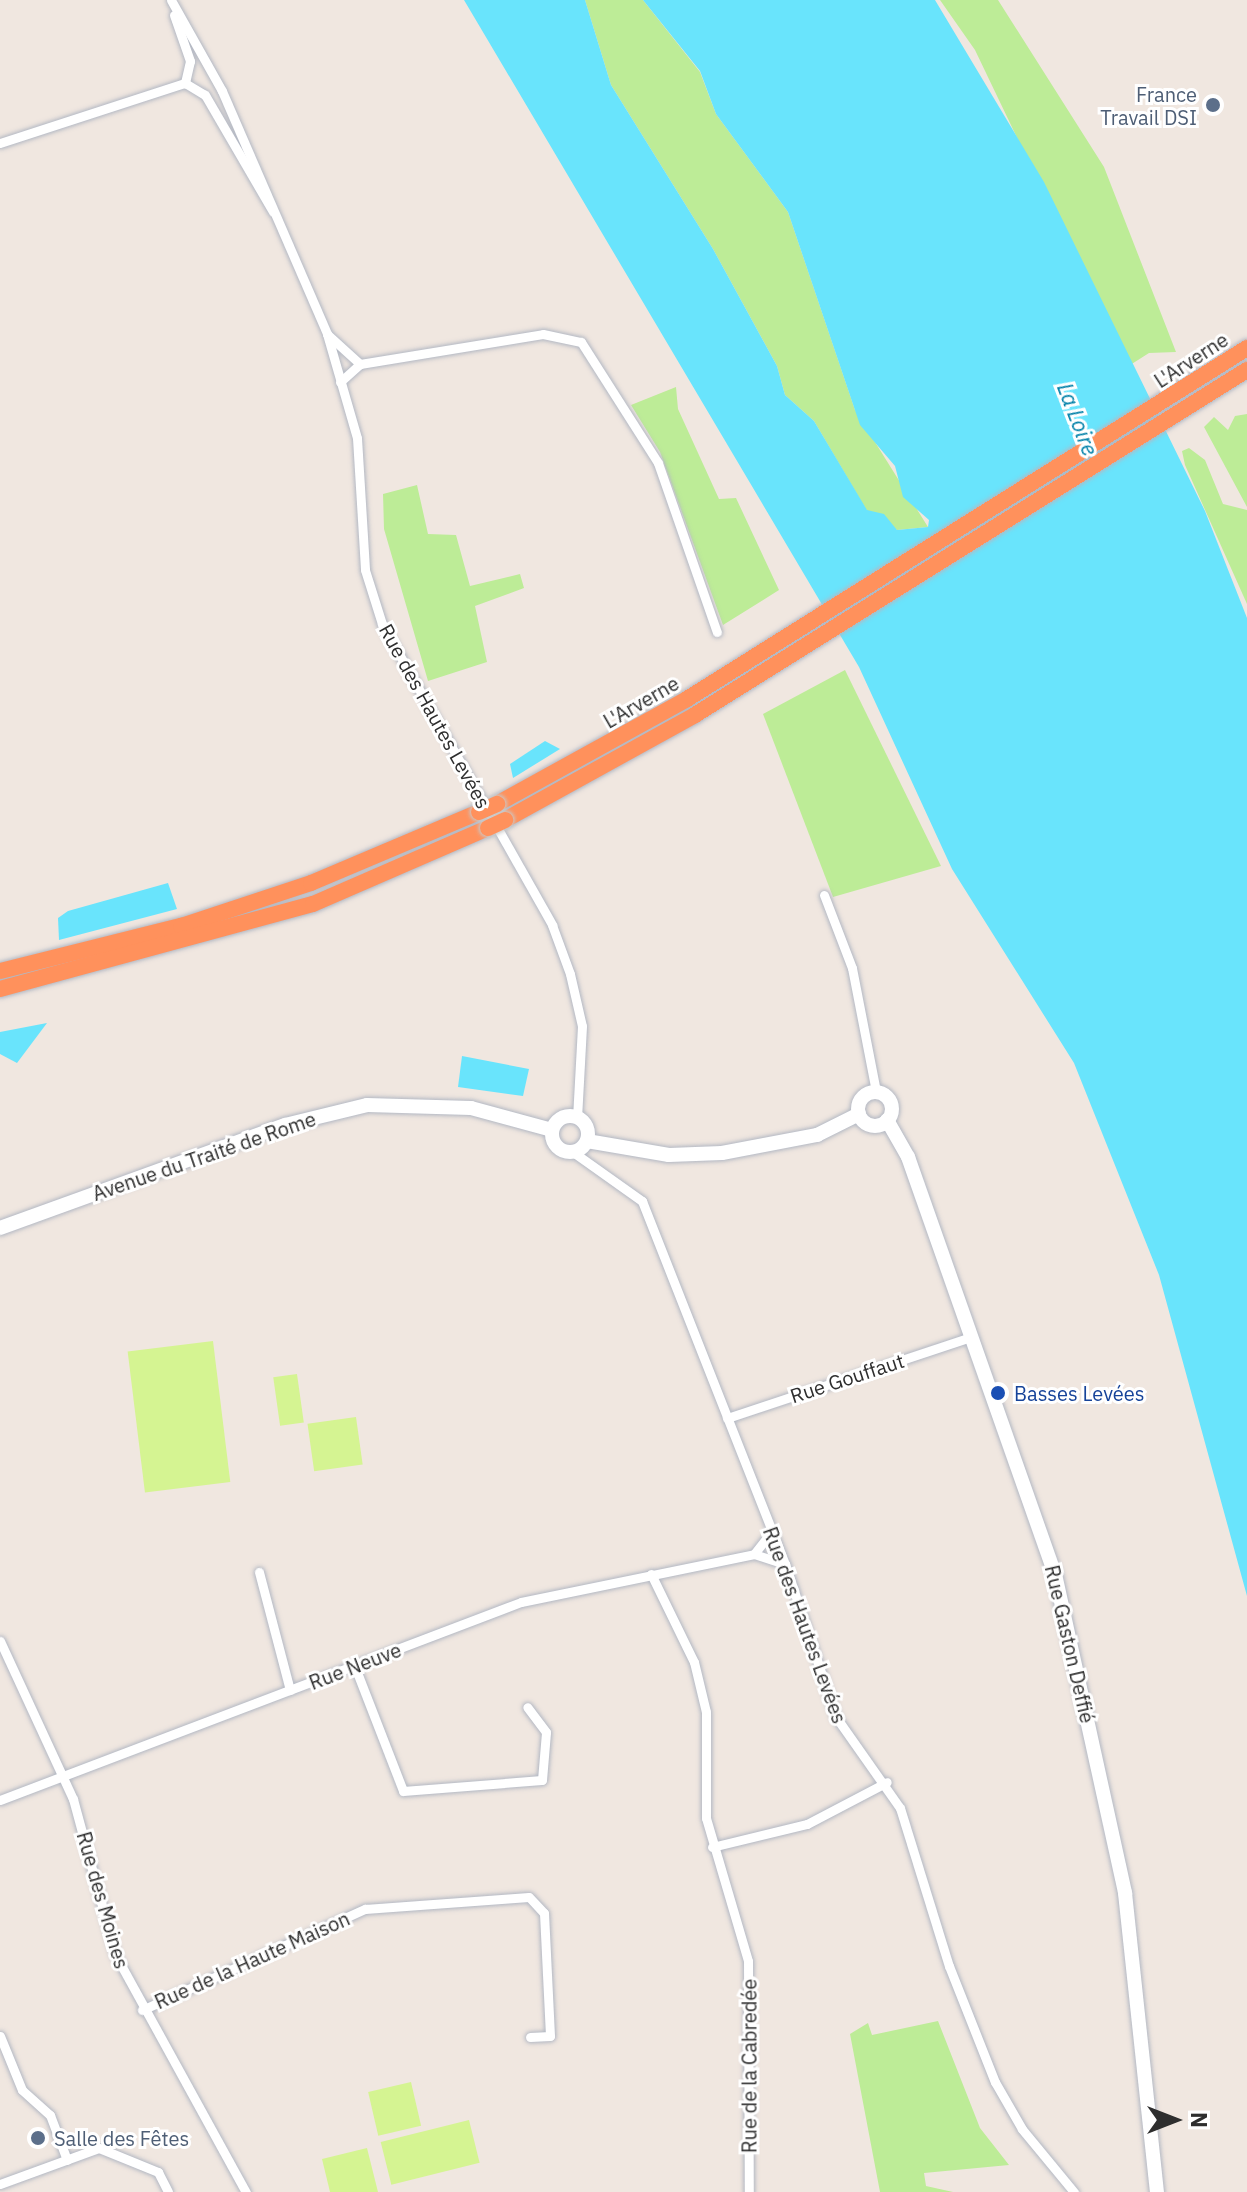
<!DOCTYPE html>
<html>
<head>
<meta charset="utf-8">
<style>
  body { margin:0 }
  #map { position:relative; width:1247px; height:2192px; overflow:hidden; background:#f0e7e0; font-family:"IBM Plex Sans",sans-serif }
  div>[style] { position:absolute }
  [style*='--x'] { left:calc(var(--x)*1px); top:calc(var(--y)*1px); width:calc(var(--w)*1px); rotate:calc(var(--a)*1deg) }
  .green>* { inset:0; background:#bdec97 }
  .pitch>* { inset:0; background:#d5f492; transform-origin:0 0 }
  .water>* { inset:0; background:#69e4fc }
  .roads { filter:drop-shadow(0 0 2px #b3b8c3) drop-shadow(0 0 2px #b3b8c3) }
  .minor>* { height:9px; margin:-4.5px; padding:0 4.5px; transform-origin:4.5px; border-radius:4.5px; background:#fff }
  .secondary>* { height:14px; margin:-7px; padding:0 7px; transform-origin:7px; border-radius:7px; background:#fff }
  .secondary>.ring { margin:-7px; padding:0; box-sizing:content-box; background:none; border:14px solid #fff; border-radius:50% }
  .motorway>* { height:16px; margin:-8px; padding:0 8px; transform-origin:8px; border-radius:8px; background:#ff915c }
  .bridges { filter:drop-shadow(0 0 2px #c9c9c9) drop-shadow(0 0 2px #c9c9c9) }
  .motorway-bridge>* { height:16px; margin:-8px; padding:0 8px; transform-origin:8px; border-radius:8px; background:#ff915c }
  .dots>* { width:22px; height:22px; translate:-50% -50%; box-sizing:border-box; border:4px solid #fff; border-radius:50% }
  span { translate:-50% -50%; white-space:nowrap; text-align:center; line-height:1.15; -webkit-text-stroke:6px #fff; paint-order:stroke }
  .service-label { font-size:20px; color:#4e5e75 }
  .right { translate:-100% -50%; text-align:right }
  .left { translate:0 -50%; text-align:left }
  .street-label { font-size:20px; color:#2e2e2e }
  .transit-label { font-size:20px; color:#164399 }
  .water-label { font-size:22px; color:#0180a8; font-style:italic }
  .north { position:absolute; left:1135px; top:2080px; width:80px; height:80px; -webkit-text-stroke:6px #fff; paint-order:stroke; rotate:90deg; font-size:22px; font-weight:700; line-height:32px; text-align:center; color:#2e2e2e }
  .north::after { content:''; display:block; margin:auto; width:28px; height:36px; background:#2e2e2e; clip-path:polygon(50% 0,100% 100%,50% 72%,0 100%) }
</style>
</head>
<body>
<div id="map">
  <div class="green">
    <i style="clip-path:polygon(585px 0,643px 0,700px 72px,716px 114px,788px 212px,855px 410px,928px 527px,897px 530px,867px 511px,814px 421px,785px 395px,777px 366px,713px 249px,611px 85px)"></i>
    <i style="clip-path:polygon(940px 0,998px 0,1104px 167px,1176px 352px,1149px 353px,1127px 367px,975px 50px)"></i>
    <i style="clip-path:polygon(676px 387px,678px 409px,719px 499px,736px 498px,779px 590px,723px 625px,660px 452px,631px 405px)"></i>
    <i style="clip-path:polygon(1247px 414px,1247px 507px,1204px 427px,1214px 417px,1228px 430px,1235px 416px)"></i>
    <i style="clip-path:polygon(1189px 448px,1205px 460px,1223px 504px,1247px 510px,1247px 604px,1185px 465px,1182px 451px)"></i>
    <i style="clip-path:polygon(417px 485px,428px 534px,456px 535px,470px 586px,520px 574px,524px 588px,475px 606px,487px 662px,428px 681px,384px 529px,383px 494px)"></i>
    <i style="clip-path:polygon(845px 670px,941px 866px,833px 897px,763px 714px)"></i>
    <i style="clip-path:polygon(938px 2021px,980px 2128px,1009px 2165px,924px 2173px,926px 2186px,953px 2192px,880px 2192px,850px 2034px,868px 2023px,872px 2035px)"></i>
  </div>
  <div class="pitch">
    <i style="left:213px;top:1341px;width:142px;height:86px;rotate:83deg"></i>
    <i style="left:297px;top:1374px;width:49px;height:24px;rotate:82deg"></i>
    <i style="left:356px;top:1417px;width:48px;height:49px;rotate:82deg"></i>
    <i style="left:411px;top:2082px;width:45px;height:44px;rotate:77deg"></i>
    <i style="left:469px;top:2120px;width:44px;height:91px;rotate:76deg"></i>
    <i style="clip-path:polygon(367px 2148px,378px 2192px,330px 2192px,322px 2159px)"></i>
  </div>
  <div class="water">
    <i style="clip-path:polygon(464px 0,585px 0,611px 85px,713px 249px,777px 366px,785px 395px,814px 421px,867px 510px,884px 514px,897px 530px,928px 527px,929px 520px,903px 497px,895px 466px,860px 425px,788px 212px,716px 114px,700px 71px,643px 0,935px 0,1044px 182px,1205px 511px,1247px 618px,1247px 1596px,1159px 1275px,1074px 1063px,952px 869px,859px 667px)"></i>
    <i style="clip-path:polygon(545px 741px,560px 749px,513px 778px,510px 764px)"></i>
    <i style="clip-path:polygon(168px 883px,177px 909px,59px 940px,58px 918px,68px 911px)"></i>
    <i style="clip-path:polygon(47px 1023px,17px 1063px,0 1054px,0 1032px)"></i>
    <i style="clip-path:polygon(462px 1056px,529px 1069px,523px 1096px,458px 1087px)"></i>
  </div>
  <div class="roads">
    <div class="minor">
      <i style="--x:171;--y:0;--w:104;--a:60.7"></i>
      <i style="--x:222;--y:91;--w:265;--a:66.6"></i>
      <i style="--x:327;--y:334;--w:108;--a:73.9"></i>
      <i style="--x:357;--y:438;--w:132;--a:86.5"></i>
      <i style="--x:365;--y:570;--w:57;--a:72.5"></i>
      <i style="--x:382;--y:624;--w:346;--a:60.5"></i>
      <i style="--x:552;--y:925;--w:52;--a:69.8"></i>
      <i style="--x:570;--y:974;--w:53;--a:77"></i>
      <i style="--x:582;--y:1026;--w:91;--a:93.1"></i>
      <i style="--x:174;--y:15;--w:49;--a:70.8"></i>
      <i style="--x:190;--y:61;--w:23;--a:103"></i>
      <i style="--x:0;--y:143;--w:194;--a:-18"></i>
      <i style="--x:185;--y:83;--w:23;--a:31"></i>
      <i style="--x:205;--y:95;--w:135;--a:59.8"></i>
      <i style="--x:327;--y:334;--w:45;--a:42.3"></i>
      <i style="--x:360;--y:364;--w:185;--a:-9.3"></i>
      <i style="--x:543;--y:334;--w:39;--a:12"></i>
      <i style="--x:581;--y:342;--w:143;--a:57.5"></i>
      <i style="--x:658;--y:463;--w:179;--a:70.8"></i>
      <i style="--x:340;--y:382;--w:27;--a:-42"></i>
      <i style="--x:824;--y:895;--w:78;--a:69"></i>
      <i style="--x:852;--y:968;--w:126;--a:79"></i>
      <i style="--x:573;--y:1152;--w:85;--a:35.4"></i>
      <i style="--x:642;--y:1201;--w:390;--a:68.5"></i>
      <i style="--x:785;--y:1564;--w:161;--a:71.6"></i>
      <i style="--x:836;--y:1717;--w:111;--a:54.9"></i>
      <i style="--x:900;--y:1808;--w:165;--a:72.8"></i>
      <i style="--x:949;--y:1966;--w:125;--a:68.4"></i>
      <i style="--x:995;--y:2082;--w:54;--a:60.1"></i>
      <i style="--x:1022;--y:2129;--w:82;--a:50.5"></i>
      <i style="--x:727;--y:1418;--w:254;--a:-18.4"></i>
      <i style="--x:754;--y:1554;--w:29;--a:-52"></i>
      <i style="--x:259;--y:1572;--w:122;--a:75.3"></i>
      <i style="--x:651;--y:1574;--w:98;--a:64"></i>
      <i style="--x:694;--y:1662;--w:51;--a:76.5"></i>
      <i style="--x:706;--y:1712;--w:106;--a:90"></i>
      <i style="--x:706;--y:1818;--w:149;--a:73.6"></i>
      <i style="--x:748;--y:1961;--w:231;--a:89.8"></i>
      <i style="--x:0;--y:1641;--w:174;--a:65.2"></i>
      <i style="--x:73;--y:1799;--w:161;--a:74.8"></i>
      <i style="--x:115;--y:1954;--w:272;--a:61.2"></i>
      <i style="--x:355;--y:1667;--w:133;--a:68.8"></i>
      <i style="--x:403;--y:1791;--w:139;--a:-4.5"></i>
      <i style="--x:542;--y:1780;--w:48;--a:-85.2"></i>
      <i style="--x:546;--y:1732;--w:31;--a:-127"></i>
      <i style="--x:0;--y:1800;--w:557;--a:-20.81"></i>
      <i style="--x:521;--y:1602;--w:238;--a:-11.6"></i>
      <i style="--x:754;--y:1554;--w:33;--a:18"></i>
      <i style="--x:712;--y:1847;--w:98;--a:-13.6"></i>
      <i style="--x:807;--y:1824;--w:90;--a:-27.7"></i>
      <i style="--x:142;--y:2010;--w:245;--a:-24.4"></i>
      <i style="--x:365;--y:1909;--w:164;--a:-4.2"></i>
      <i style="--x:529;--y:1897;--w:22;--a:47"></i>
      <i style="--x:544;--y:1913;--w:123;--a:87.2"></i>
      <i style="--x:550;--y:2036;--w:20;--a:177"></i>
      <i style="--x:0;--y:2036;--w:58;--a:67.8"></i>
      <i style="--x:22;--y:2090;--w:38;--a:42"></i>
      <i style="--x:50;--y:2115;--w:48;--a:69.3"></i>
      <i style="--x:0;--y:2184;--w:105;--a:-20"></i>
      <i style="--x:99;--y:2148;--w:64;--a:22.1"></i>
      <i style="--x:158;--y:2172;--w:22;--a:63"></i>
    </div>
    <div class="secondary">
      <i class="ring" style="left:858px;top:1092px;width:20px;height:20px"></i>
      <i class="ring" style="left:552px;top:1116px;width:22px;height:22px"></i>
      <i style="--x:887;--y:1120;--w:43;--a:60.4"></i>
      <i style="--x:908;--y:1157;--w:442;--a:70.6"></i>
      <i style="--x:1055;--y:1574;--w:327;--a:77.6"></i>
      <i style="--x:1125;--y:1893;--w:301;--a:83.9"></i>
      <i style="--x:587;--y:1141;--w:83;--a:9.7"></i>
      <i style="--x:669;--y:1155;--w:53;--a:-2.2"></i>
      <i style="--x:722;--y:1153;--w:97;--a:-10.7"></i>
      <i style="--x:817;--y:1135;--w:47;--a:-26.6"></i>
      <i style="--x:0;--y:1228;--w:303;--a:-19.9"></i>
      <i style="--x:285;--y:1125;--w:84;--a:-13.7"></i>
      <i style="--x:367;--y:1105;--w:104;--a:1.7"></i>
      <i style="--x:471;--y:1108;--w:84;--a:15.2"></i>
    </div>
    <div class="motorway">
      <i style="--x:497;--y:804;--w:217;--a:-28.9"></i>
      <i style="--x:687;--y:699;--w:661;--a:-32.08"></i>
      <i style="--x:505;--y:820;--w:217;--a:-28.9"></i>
      <i style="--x:695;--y:715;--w:651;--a:-32.01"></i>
      <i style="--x:0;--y:971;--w:187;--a:-14"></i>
      <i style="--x:181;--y:926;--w:137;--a:-18.3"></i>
      <i style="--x:311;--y:883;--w:182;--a:-22.9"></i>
      <i style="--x:0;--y:989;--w:324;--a:-15.2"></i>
      <i style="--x:313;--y:904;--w:191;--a:-23.5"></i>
    </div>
  </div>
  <div class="bridges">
    <div class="motorway-bridge">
      <i style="--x:479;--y:812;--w:20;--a:-24"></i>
      <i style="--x:488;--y:828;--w:19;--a:-25"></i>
    </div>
  </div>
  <div class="dots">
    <i style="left:1213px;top:105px;background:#5c6f8a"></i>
    <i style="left:998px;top:1393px;background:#1a4fb4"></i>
    <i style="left:38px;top:2138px;background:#5c6f8a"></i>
  </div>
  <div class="service-label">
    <span class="right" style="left:1197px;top:106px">France<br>Travail DSI</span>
    <span class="left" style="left:54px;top:2138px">Salle des Fêtes</span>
  </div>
  <div class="street-label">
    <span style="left:1191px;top:360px;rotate:-33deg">L'Arverne</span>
    <span style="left:641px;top:702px;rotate:-30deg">L'Arverne</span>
    <span style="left:435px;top:716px;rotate:61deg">Rue des Hautes Levées</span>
    <span style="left:204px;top:1156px;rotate:-19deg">Avenue du Traité de Rome</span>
    <span style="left:847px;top:1378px;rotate:-18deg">Rue Gouffaut</span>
    <span style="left:805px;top:1625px;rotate:70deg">Rue des Hautes Levées</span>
    <span style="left:1070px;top:1644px;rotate:77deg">Rue Gaston Deffié</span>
    <span style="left:355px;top:1666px;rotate:-21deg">Rue Neuve</span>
    <span style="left:103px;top:1900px;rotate:74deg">Rue des Moines</span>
    <span style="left:252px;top:1960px;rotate:-24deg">Rue de la Haute Maison</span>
    <span style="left:749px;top:2066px;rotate:-90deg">Rue de la Cabredée</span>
  </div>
  <div class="transit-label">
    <span class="left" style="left:1014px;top:1393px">Basses Levées</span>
  </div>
  <div class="water-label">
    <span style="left:1078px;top:419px;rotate:69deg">La Loire</span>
  </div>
  <div class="north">N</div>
</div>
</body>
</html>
